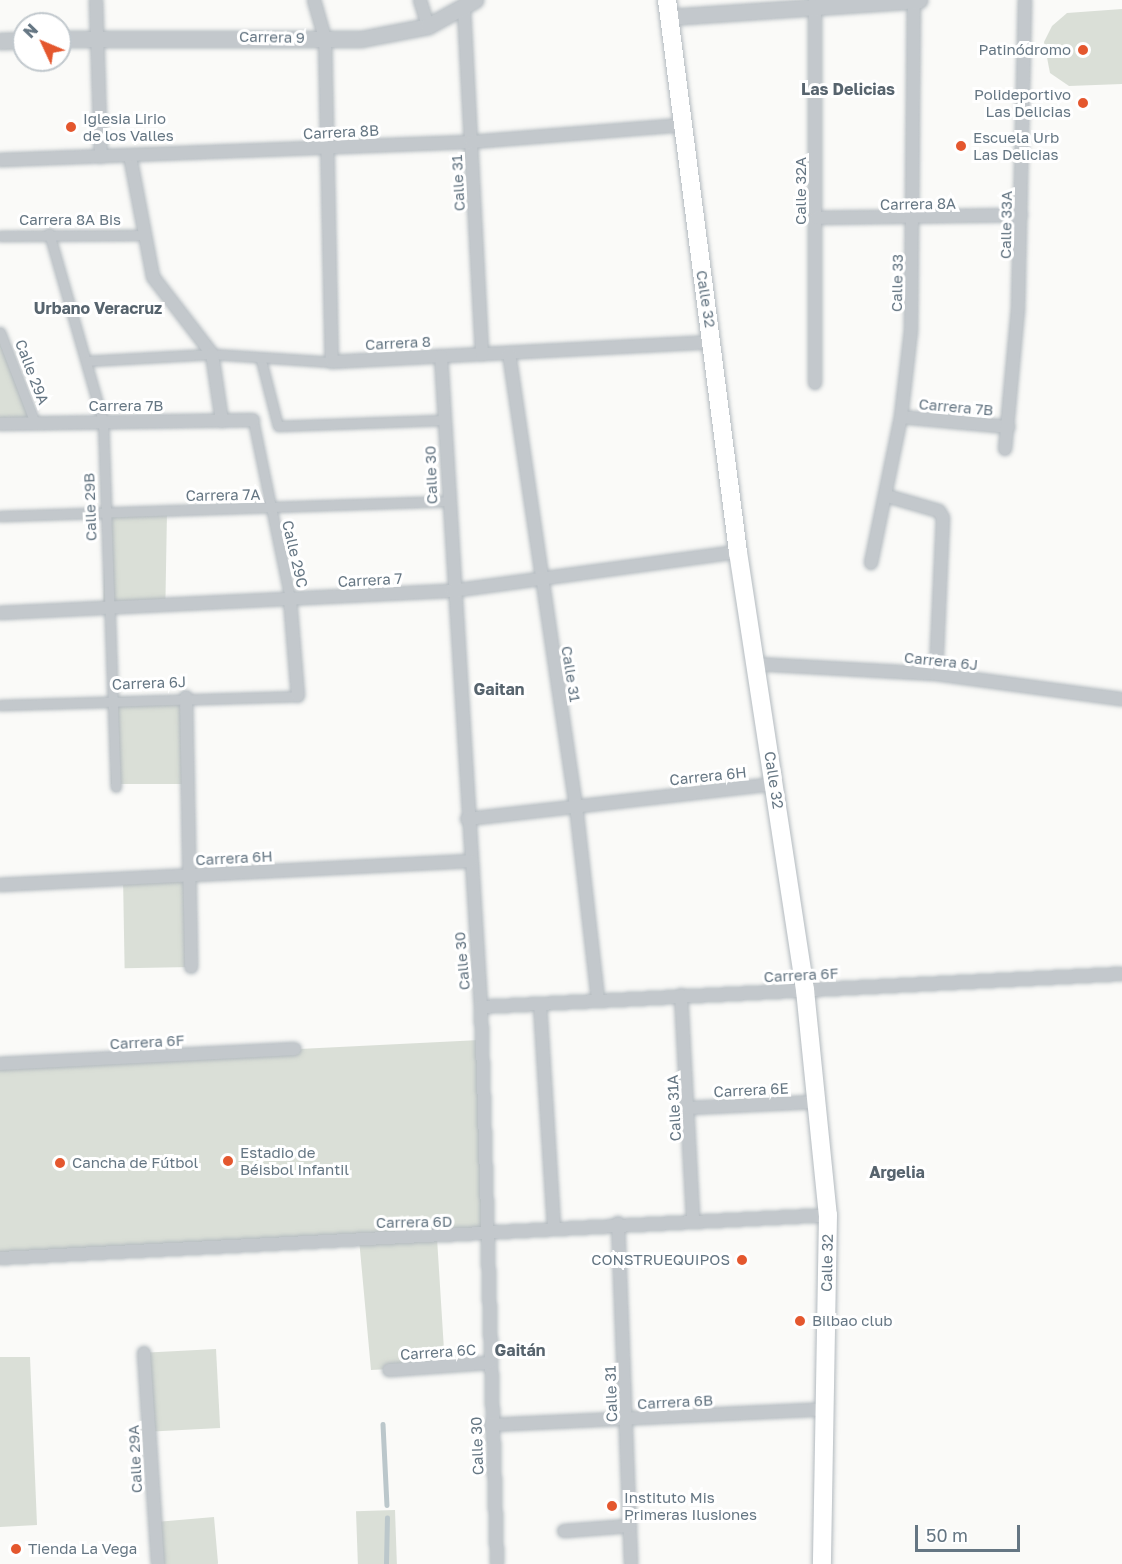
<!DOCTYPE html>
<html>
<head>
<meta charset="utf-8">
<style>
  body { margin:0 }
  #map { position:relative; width:1122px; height:1564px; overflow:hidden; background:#fafaf8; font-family:"Golos Text",sans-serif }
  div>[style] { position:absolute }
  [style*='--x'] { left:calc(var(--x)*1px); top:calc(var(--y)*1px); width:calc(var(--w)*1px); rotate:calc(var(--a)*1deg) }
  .green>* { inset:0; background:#dadfd7; transform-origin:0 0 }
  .stream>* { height:4.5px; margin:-2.25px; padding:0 2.25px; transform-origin:2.25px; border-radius:2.25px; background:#bbc7cb }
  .roads { filter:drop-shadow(0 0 2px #b3babf) drop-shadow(0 0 2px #b3babf) }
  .pedestrian>* { height:9px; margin:-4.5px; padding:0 4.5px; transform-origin:4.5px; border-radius:4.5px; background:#c3c8cc }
  .minor>* { height:12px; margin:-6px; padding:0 6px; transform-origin:6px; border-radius:6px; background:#c3c8cc }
  .tertiary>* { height:15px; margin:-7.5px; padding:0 7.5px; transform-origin:7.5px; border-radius:7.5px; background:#c3c8cc }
  .secondary>* { height:18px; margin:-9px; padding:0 9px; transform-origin:9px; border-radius:9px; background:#fff }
  .dots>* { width:16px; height:16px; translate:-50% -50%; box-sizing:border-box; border:3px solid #fff; border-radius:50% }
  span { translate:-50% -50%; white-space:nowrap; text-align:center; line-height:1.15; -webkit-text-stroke:6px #fff; paint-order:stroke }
  .street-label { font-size:15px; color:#657683 }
  .poi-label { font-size:15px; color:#657683 }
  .right { translate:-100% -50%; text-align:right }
  .left { translate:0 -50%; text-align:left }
  .neighbourhood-label { font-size:16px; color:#57646e; font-weight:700 }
  .north { position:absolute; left:12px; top:12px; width:60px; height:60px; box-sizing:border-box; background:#fff; border:2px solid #c1c8cd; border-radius:50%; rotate:314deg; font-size:16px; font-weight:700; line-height:24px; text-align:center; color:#657683 }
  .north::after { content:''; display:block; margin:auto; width:21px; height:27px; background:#e4572e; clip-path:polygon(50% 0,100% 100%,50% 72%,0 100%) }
  .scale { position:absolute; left:915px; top:1525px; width:105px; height:27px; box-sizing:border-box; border:3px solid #657683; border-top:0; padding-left:8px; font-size:18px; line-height:21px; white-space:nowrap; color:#657683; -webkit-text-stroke:4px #fff; paint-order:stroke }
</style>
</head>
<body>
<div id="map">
  <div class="green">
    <i style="clip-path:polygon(1122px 9px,1122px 84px,1069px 86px,1050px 73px,1044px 42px,1052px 26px,1067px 13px)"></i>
    <i style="clip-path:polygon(0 329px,35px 423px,0 424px)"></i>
    <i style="left:105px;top:511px;width:62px;height:97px;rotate:1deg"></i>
    <i style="left:186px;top:697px;width:87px;height:75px;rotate:90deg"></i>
    <i style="left:190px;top:875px;width:92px;height:67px;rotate:89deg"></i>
    <i style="clip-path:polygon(480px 1040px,485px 1234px,437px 1238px,445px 1366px,371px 1370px,359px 1239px,0 1258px,0 1064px)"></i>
    <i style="left:216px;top:1349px;width:79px;height:72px;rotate:87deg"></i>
    <i style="clip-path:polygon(0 1357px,30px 1357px,37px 1525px,0 1527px)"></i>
    <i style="left:395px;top:1510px;width:54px;height:39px;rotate:88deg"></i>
    <i style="left:214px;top:1517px;width:47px;height:61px;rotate:85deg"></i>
  </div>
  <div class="stream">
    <i style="--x:383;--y:1424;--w:81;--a:87.2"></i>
    <i style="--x:386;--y:1564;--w:46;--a:-88.8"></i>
  </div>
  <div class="roads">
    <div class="pedestrian">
      <i style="--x:49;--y:233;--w:196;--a:74"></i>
      <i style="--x:103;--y:421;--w:366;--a:88"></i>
      <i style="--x:0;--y:236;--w:141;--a:-0.4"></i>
      <i style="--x:0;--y:332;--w:97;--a:69"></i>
      <i style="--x:261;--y:360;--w:68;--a:75.6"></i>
      <i style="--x:278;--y:426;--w:165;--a:-2.1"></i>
      <i style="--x:86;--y:361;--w:126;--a:-3.2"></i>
      <i style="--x:212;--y:354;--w:120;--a:3.8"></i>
      <i style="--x:253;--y:420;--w:183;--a:78.3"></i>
      <i style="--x:0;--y:516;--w:447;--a:-1.9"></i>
      <i style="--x:0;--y:705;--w:298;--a:-1.7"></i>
    </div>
    <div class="minor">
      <i style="--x:96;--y:0;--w:157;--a:88.2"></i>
      <i style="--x:314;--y:0;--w:40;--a:74"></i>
      <i style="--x:325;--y:38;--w:324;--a:88.8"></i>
      <i style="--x:332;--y:362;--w:382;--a:-3"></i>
      <i style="--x:420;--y:0;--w:27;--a:73"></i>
      <i style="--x:815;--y:0;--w:383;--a:90"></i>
      <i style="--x:464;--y:9;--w:346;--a:87"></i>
      <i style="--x:130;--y:156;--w:123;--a:79.2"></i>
      <i style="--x:153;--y:277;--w:97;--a:52.5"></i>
      <i style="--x:212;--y:354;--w:68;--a:81.5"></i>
      <i style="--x:0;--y:160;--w:471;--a:-2.2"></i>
      <i style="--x:471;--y:142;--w:213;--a:-4.6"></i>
      <i style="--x:816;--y:218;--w:205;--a:-0.8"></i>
      <i style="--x:509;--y:353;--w:458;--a:81.6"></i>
      <i style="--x:576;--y:806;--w:195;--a:83.5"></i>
      <i style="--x:441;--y:356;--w:652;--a:86.48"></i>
      <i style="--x:481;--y:1007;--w:557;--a:88.35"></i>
      <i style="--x:901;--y:417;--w:108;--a:5.3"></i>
      <i style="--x:0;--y:424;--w:253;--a:-0.9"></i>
      <i style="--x:1005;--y:449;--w:142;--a:-84.7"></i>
      <i style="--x:1018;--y:308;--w:308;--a:-88.7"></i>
      <i style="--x:887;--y:496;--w:54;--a:16.1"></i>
      <i style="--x:939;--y:511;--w:8;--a:60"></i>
      <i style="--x:943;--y:518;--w:156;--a:92.6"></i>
      <i style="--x:871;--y:563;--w:149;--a:-78.4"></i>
      <i style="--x:901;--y:417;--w:88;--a:-83.4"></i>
      <i style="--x:911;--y:330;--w:330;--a:-89.5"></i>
      <i style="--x:290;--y:599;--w:97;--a:85.3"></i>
      <i style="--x:0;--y:613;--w:453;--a:-2.8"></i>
      <i style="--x:452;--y:591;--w:289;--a:-7.8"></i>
      <i style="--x:755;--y:664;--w:181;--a:3.2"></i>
      <i style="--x:936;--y:674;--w:188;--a:7.7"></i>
      <i style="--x:186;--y:697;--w:270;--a:88.9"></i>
      <i style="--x:467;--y:819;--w:309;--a:-6.5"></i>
      <i style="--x:0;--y:885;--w:471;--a:-2.9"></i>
      <i style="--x:681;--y:995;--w:224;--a:86.9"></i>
      <i style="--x:540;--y:1004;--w:224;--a:86.4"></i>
      <i style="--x:481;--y:1007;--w:642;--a:-2.95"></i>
      <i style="--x:0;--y:1064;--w:295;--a:-2.9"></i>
      <i style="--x:690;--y:1108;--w:124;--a:-2.8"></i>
      <i style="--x:618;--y:1223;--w:341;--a:87.8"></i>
      <i style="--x:0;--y:1258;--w:829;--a:-2.97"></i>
      <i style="--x:144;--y:1353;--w:211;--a:86.2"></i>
      <i style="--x:389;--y:1370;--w:100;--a:-4"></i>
      <i style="--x:491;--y:1425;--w:334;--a:-2.7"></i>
      <i style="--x:564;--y:1531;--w:66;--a:-4.3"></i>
    </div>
    <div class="tertiary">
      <i style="--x:670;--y:17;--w:250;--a:-3.9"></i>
      <i style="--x:60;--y:39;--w:301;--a:0"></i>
      <i style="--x:361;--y:39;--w:68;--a:-11"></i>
      <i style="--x:428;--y:26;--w:54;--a:-29"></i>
      <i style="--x:0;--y:41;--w:24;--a:-2"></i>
    </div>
    <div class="secondary">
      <i style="--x:667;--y:0;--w:557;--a:82.67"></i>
      <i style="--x:738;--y:552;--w:443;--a:81.3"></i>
      <i style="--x:805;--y:990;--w:226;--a:84.2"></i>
      <i style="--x:828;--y:1215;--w:349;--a:91"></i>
    </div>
  </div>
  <div class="dots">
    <i style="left:1083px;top:50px;background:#e4572e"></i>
    <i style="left:1083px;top:103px;background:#e4572e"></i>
    <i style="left:71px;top:127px;background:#e4572e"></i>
    <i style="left:961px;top:146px;background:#e4572e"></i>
    <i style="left:228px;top:1161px;background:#e4572e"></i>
    <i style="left:60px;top:1163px;background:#e4572e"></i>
    <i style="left:742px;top:1260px;background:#e4572e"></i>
    <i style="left:800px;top:1321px;background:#e4572e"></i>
    <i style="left:612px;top:1506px;background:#e4572e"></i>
    <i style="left:16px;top:1549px;background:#e4572e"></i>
  </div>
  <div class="street-label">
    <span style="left:272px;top:37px;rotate:1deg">Carrera 9</span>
    <span style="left:341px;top:132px;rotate:-3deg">Carrera 8B</span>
    <span style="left:458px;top:183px;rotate:-93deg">Calle 31</span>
    <span style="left:801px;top:191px;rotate:-90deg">Calle 32A</span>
    <span style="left:918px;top:204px;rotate:-1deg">Carrera 8A</span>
    <span style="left:70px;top:220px">Carrera 8A Bis</span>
    <span style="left:1006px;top:225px;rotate:-89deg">Calle 33A</span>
    <span style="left:897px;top:283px;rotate:-89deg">Calle 33</span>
    <span style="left:706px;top:299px;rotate:81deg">Calle 32</span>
    <span style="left:398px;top:343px;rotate:-3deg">Carrera 8</span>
    <span style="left:32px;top:372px;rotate:69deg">Calle 29A</span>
    <span style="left:126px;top:406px">Carrera 7B</span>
    <span style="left:956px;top:407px;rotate:5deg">Carrera 7B</span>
    <span style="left:431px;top:475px;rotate:-92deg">Calle 30</span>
    <span style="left:223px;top:495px;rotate:-1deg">Carrera 7A</span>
    <span style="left:90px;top:507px;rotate:-92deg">Calle 29B</span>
    <span style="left:295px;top:554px;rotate:77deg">Calle 29C</span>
    <span style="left:370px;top:580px;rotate:-3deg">Carrera 7</span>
    <span style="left:941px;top:661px;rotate:6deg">Carrera 6J</span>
    <span style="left:571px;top:674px;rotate:81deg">Calle 31</span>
    <span style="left:149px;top:683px;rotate:-2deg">Carrera 6J</span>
    <span style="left:708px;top:776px;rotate:-6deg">Carrera 6H</span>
    <span style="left:774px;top:780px;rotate:81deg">Calle 32</span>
    <span style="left:234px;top:858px;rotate:-3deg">Carrera 6H</span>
    <span style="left:462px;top:961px;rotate:-95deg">Calle 30</span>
    <span style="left:801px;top:975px;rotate:-3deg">Carrera 6F</span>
    <span style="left:147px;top:1042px;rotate:-3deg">Carrera 6F</span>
    <span style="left:751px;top:1090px;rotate:-3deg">Carrera 6E</span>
    <span style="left:674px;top:1108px;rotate:-93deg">Calle 31A</span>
    <span style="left:414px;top:1222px;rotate:-1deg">Carrera 6D</span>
    <span style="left:827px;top:1263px;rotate:-89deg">Calle 32</span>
    <span style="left:438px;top:1352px;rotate:-4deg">Carrera 6C</span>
    <span style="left:611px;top:1394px;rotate:-92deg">Calle 31</span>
    <span style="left:675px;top:1402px;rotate:-3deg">Carrera 6B</span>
    <span style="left:477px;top:1446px;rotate:-92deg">Calle 30</span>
    <span style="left:135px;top:1459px;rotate:-93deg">Calle 29A</span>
  </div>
  <div class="poi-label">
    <span class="right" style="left:1071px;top:50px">Patinódromo</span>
    <span class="right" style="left:1071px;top:103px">Polideportivo<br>Las Delicias</span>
    <span class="left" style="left:83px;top:127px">Iglesia Lirio<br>de los Valles</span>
    <span class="left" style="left:973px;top:146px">Escuela Urb<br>Las Delicias</span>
    <span class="left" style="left:240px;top:1161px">Estadio de<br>Béisbol Infantil</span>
    <span class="left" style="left:72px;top:1163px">Cancha de Fútbol</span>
    <span class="right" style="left:730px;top:1260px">CONSTRUEQUIPOS</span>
    <span class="left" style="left:812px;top:1321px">Bilbao club</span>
    <span class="left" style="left:624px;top:1506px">Instituto Mis<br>Primeras Ilusiones</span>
    <span class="left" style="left:28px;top:1549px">Tienda La Vega</span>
  </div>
  <div class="neighbourhood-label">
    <span style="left:848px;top:89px">Las Delicias</span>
    <span style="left:98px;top:308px">Urbano Veracruz</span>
    <span style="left:499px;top:689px">Gaitan</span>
    <span style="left:897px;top:1172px">Argelia</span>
    <span style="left:520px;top:1350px">Gaitán</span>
  </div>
  <div class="north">N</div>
  <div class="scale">50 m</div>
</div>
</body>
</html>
